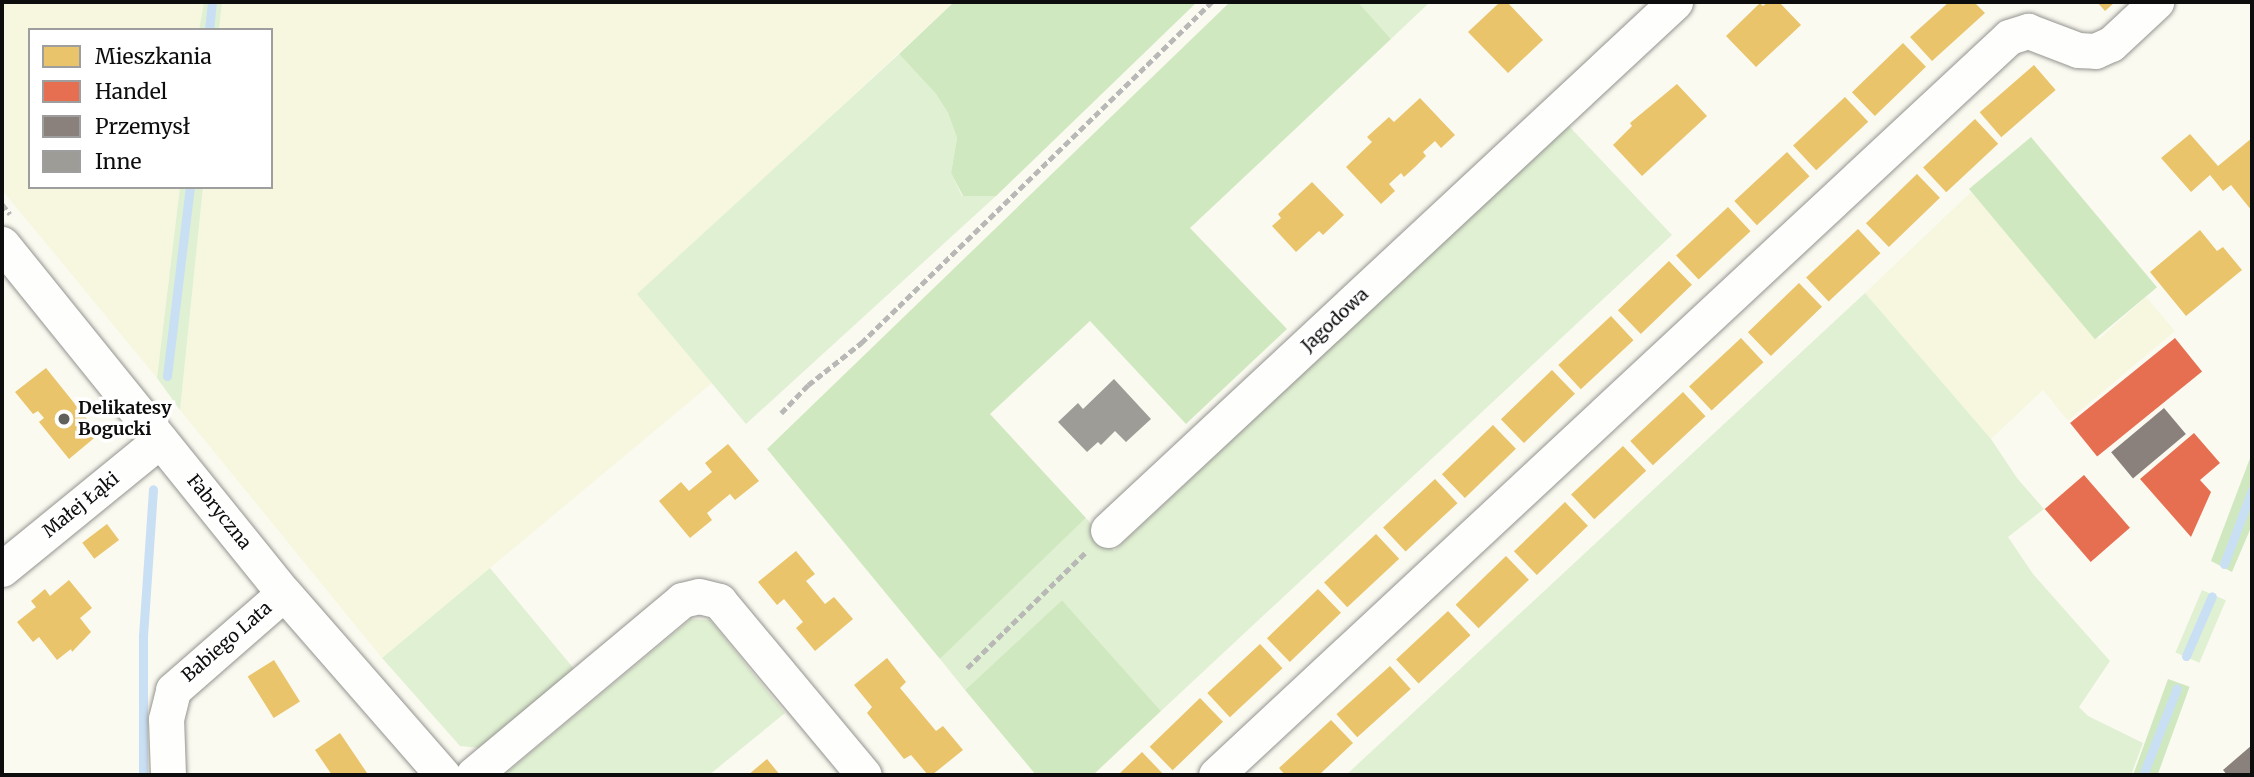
<!DOCTYPE html>
<html>
<head>
<meta charset="utf-8">
<style>
  body { margin:0 }
  #map { position:relative; width:2254px; height:777px; overflow:hidden; background:#fbfaf1; font-family:Merriweather,serif }
  div>[style] { position:absolute }
  [style*='--x'] { left:calc(var(--x)*1px); top:calc(var(--y)*1px); width:calc(var(--w)*1px); rotate:calc(var(--a)*1deg) }
  .farmland>* { inset:0; background:#f6f7de }
  .green>* { inset:0; background:#e0f0d2; transform-origin:0 0 }
  .forest>* { inset:0; background:#d0e8c0; transform-origin:0 0 }
  .homes>* { inset:0; background:#e9c46a; transform-origin:0 0 }
  .shops>* { inset:0; background:#e76f51; transform-origin:0 0 }
  .industry>* { inset:0; background:#8a817c; transform-origin:0 0 }
  .stream>* { height:9px; margin:-4.5px; padding:0 4.5px; transform-origin:4.5px; border-radius:4.5px; background:#c9dff4 }
  .building>* { inset:0; background:#9e9c97 }
  .path>* { height:4.5px; margin-top:-2.25px; transform-origin:0; background:repeating-linear-gradient(90deg,#b8b8b6 0 7px,transparent 0 10.5px) }
  .roads { filter:drop-shadow(0 0 2px #949490) drop-shadow(0 0 2px #949490) }
  .minor>* { height:35px; margin:-17.5px; padding:0 17.5px; transform-origin:17.5px; border-radius:17.5px; background:#fefefd }
  .dots>* { width:19px; height:19px; translate:-50% -50%; box-sizing:border-box; border:4px solid #fff; border-radius:50% }
  span { translate:-50% -50%; white-space:nowrap; text-align:center; line-height:1.15; -webkit-text-stroke:7px #fff; paint-order:stroke }
  .street-label { font-size:18px; color:#0d0d0d }
  .poi-label { font-size:18px; color:#0d0d0d; font-weight:700 }
  .left { translate:0 -50%; text-align:left }
  .frame { position:absolute; inset:0; border:4px solid #0d0d0d; pointer-events:none }
  .legend { position:absolute; left:28px; top:28px; width:245px; height:161px; box-sizing:border-box; background:#fff; border:2px solid #9e9e9e; margin:0; padding:9px 12px; list-style:none; font-size:21px; color:#0d0d0d }
  .legend li { display:flex; align-items:center; gap:14px; height:35px }
  .legend b { width:35px; border:2px solid #9e9e9e }
</style>
</head>
<body>
<div id="map">
  <div class="farmland">
    <i style="clip-path:polygon(2px 2px,204px 2px,199px 30px,30px 30px,30px 187px,180px 187px,157px 378px,2px 190px)"></i>
    <i style="clip-path:polygon(222px 2px,954px 2px,638px 294px,712px 383px,382px 658px,180px 410px,203px 187px,271px 187px,271px 30px,219px 30px)"></i>
    <i style="clip-path:polygon(1971px 192px,2099px 339px,2146px 297px,2175px 331px,2068px 421px,2043px 390px,1991px 439px,1865px 293px)"></i>
  </div>
  <div class="green">
    <i style="clip-path:polygon(204px 2px,222px 2px,219px 30px,199px 30px)"></i>
    <i style="clip-path:polygon(1358px 2px,1430px 2px,1391px 39px)"></i>
    <i style="clip-path:polygon(899px 54px,936px 94px,948px 113px,957px 138px,951px 173px,962px 196px,996px 196px,746px 424px,637px 294px)"></i>
    <i style="clip-path:polygon(1568px 125px,1672px 235px,1161px 711px,1062px 600px,965px 690px,940px 659px,1086px 518px,1114px 551px)"></i>
    <i style="clip-path:polygon(180px 187px,203px 187px,180px 410px,157px 378px)"></i>
    <i style="clip-path:polygon(1865px 293px,1991px 439px,2017px 478px,2044px 509px,2008px 537px,2033px 574px,2110px 661px,2079px 707px,2088px 716px,2143px 743px,2131px 775px,1346px 775px)"></i>
    <i style="clip-path:polygon(490px 568px,575px 670px,480px 748px,460px 746px,382px 658px)"></i>
    <i style="left:2202px;top:590px;width:26px;height:68px;rotate:23deg"></i>
    <i style="clip-path:polygon(691px 619px,710px 620px,785px 713px,709px 775px,504px 775px)"></i>
  </div>
  <div class="forest">
    <i style="clip-path:polygon(954px 2px,1197px 2px,996px 196px,963px 196px,951px 173px,957px 138px,948px 113px,936px 94px,899px 54px)"></i>
    <i style="clip-path:polygon(1230px 2px,1358px 2px,1391px 39px,1190px 228px,1287px 329px,1186px 424px,1090px 321px,990px 414px,1086px 518px,940px 659px,767px 449px)"></i>
    <i style="left:2031px;top:137px;width:196px;height:81px;rotate:50deg"></i>
    <i style="clip-path:polygon(2252px 453px,2252px 525px,2232px 572px,2211px 561px)"></i>
    <i style="clip-path:polygon(1062px 600px,1161px 711px,1093px 775px,1036px 775px,965px 690px)"></i>
    <i style="left:2168px;top:679px;width:23px;height:103px;rotate:20deg"></i>
  </div>
  <div class="homes">
    <i style="clip-path:polygon(1500px 2px,1507px 2px,1543px 40px,1508px 73px,1468px 32px)"></i>
    <i style="clip-path:polygon(1768px 2px,1779px 2px,1801px 25px,1756px 67px,1726px 36px,1760px 3px,1763px 6px)"></i>
    <i style="clip-path:polygon(1949px 2px,1974px 2px,1985px 13px,1932px 61px,1910px 37px)"></i>
    <i style="clip-path:polygon(2097px 2px,2115px 2px,2105px 11px)"></i>
    <i style="left:1903px;top:43px;width:33px;height:71px;rotate:46deg"></i>
    <i style="left:2034px;top:65px;width:33px;height:72px;rotate:49deg"></i>
    <i style="clip-path:polygon(1677px 84px,1707px 116px,1642px 176px,1613px 145px,1632px 126px,1630px 123px)"></i>
    <i style="left:1845px;top:97px;width:34px;height:71px;rotate:47deg"></i>
    <i style="clip-path:polygon(1420px 98px,1455px 135px,1441px 148px,1435px 141px,1423px 152px,1426px 156px,1415px 167px,1404px 177px,1401px 173px,1389px 184px,1395px 191px,1381px 204px,1346px 167px,1372px 142px,1367px 137px,1389px 117px,1394px 122px)"></i>
    <i style="left:1975px;top:119px;width:34px;height:71px;rotate:47deg"></i>
    <i style="clip-path:polygon(2190px 134px,2218px 166px,2252px 138px,2252px 211px,2231px 185px,2223px 191px,2210px 175px,2191px 192px,2161px 158px)"></i>
    <i style="left:1787px;top:152px;width:33px;height:72px;rotate:47deg"></i>
    <i style="left:1917px;top:174px;width:33px;height:71px;rotate:46deg"></i>
    <i style="clip-path:polygon(1312px 182px,1344px 215px,1323px 235px,1319px 231px,1296px 252px,1272px 226px,1281px 218px,1278px 214px)"></i>
    <i style="left:1728px;top:207px;width:33px;height:71px;rotate:47deg"></i>
    <i style="left:1858px;top:229px;width:33px;height:71px;rotate:47deg"></i>
    <i style="clip-path:polygon(2200px 230px,2217px 251px,2223px 247px,2242px 270px,2186px 316px,2150px 272px)"></i>
    <i style="left:1669px;top:261px;width:33px;height:71px;rotate:46deg"></i>
    <i style="left:1799px;top:283px;width:33px;height:71px;rotate:46deg"></i>
    <i style="left:1611px;top:316px;width:33px;height:72px;rotate:47deg"></i>
    <i style="left:1741px;top:338px;width:33px;height:71px;rotate:47deg"></i>
    <i style="clip-path:polygon(46px 368px,99px 434px,69px 459px,39px 422px,44px 418px,38px 411px,33px 414px,15px 392px)"></i>
    <i style="left:1552px;top:370px;width:33px;height:71px;rotate:46deg"></i>
    <i style="left:1683px;top:392px;width:33px;height:72px;rotate:47deg"></i>
    <i style="left:1493px;top:425px;width:33px;height:71px;rotate:46deg"></i>
    <i style="clip-path:polygon(728px 444px,759px 481px,735px 500px,730px 494px,707px 513px,712px 520px,690px 538px,659px 501px,681px 482px,689px 491px,712px 472px,705px 463px)"></i>
    <i style="left:1623px;top:446px;width:34px;height:71px;rotate:47deg"></i>
    <i style="left:1435px;top:479px;width:33px;height:71px;rotate:47deg"></i>
    <i style="left:1565px;top:502px;width:33px;height:71px;rotate:46deg"></i>
    <i style="left:107px;top:524px;width:20px;height:31px;rotate:53deg"></i>
    <i style="left:1376px;top:534px;width:34px;height:71px;rotate:47deg"></i>
    <i style="clip-path:polygon(796px 551px,815px 574px,806px 581px,825px 604px,834px 597px,853px 619px,815px 651px,796px 628px,803px 622px,784px 599px,777px 605px,758px 582px)"></i>
    <i style="left:1506px;top:556px;width:33px;height:70px;rotate:46deg"></i>
    <i style="clip-path:polygon(69px 580px,92px 608px,80px 618px,91px 632px,72px 652px,71px 649px,57px 660px,39px 637px,33px 642px,17px 622px,36px 607px,31px 601px,45px 589px,50px 596px)"></i>
    <i style="left:1318px;top:589px;width:33px;height:71px;rotate:46deg"></i>
    <i style="left:1448px;top:611px;width:33px;height:71px;rotate:47deg"></i>
    <i style="left:1260px;top:644px;width:33px;height:72px;rotate:47deg"></i>
    <i style="clip-path:polygon(887px 658px,906px 682px,900px 688px,936px 731px,943px 726px,963px 750px,932px 775px,928px 775px,911px 755px,904px 759px,867px 713px,872px 707px,854px 685px)"></i>
    <i style="left:274px;top:660px;width:49px;height:31px;rotate:58deg"></i>
    <i style="left:1390px;top:666px;width:31px;height:72px;rotate:48deg"></i>
    <i style="left:1200px;top:698px;width:33px;height:70px;rotate:46deg"></i>
    <i style="clip-path:polygon(1331px 720px,1353px 743px,1319px 775px,1285px 775px,1279px 768px)"></i>
    <i style="clip-path:polygon(340px 733px,367px 773px,364px 775px,332px 775px,315px 750px)"></i>
    <i style="clip-path:polygon(1142px 752px,1164px 775px,1118px 775px)"></i>
    <i style="clip-path:polygon(767px 759px,780px 775px,748px 775px)"></i>
  </div>
  <div class="shops">
    <i style="left:2175px;top:338px;width:43px;height:135px;rotate:51deg"></i>
    <i style="clip-path:polygon(2194px 433px,2220px 463px,2200px 480px,2211px 492px,2191px 537px,2140px 479px)"></i>
    <i style="left:2084px;top:475px;width:70px;height:52px;rotate:49deg"></i>
  </div>
  <div class="industry">
    <i style="left:2164px;top:408px;width:34px;height:69px;rotate:50deg"></i>
    <i style="clip-path:polygon(2252px 745px,2252px 775px,2227px 775px,2223px 770px)"></i>
  </div>
  <div class="stream">
    <i style="--x:209;--y:30;--w:28;--a:-84"></i>
    <i style="--x:167;--y:376;--w:190;--a:-83.1"></i>
    <i style="--x:2224;--y:564;--w:79;--a:-69.3"></i>
    <i style="--x:2186;--y:656;--w:65;--a:-66.6"></i>
    <i style="--x:143;--y:775;--w:139;--a:-90"></i>
    <i style="--x:143;--y:636;--w:147;--a:-86.1"></i>
    <i style="--x:2143;--y:775;--w:93;--a:-68.7"></i>
  </div>
  <div class="building">
    <i style="clip-path:polygon(1114px 379px,1151px 419px,1126px 442px,1115px 431px,1101px 445px,1098px 442px,1087px 452px,1058px 422px,1078px 403px,1083px 409px)"></i>
  </div>
  <div class="path">
    <i style="--x:2;--y:204;--w:13;--a:51"></i>
    <i style="--x:781;--y:413;--w:39;--a:-46"></i>
    <i style="--x:808;--y:385;--w:68;--a:-38.4"></i>
    <i style="--x:861;--y:343;--w:489;--a:-44.2"></i>
    <i style="--x:967;--y:668;--w:168;--a:-44.3"></i>
  </div>
  <div class="roads">
    <div class="minor">
      <i style="--x:2;--y:244;--w:449;--a:51.1"></i>
      <i style="--x:284;--y:593;--w:242;--a:48.9"></i>
      <i style="--x:1108;--y:530;--w:775;--a:-42.96"></i>
      <i style="--x:2;--y:569;--w:204;--a:-39.2"></i>
      <i style="--x:168;--y:775;--w:56;--a:-92"></i>
      <i style="--x:166;--y:719;--w:30;--a:-76"></i>
      <i style="--x:173;--y:690;--w:147;--a:-41.1"></i>
      <i style="--x:473;--y:775;--w:273;--a:-39.9"></i>
      <i style="--x:682;--y:600;--w:17;--a:-13"></i>
      <i style="--x:699;--y:596;--w:21;--a:14"></i>
      <i style="--x:719;--y:601;--w:226;--a:50.2"></i>
      <i style="--x:1216;--y:775;--w:1083;--a:-42.94"></i>
      <i style="--x:2009;--y:37;--w:20;--a:-18"></i>
      <i style="--x:2028;--y:31;--w:53;--a:20.8"></i>
      <i style="--x:2078;--y:50;--w:17;--a:3"></i>
      <i style="--x:2095;--y:51;--w:17;--a:-24"></i>
      <i style="--x:2111;--y:44;--w:62;--a:-43"></i>
    </div>
  </div>
  <div class="dots">
    <i style="left:64px;top:419px;background:#60605d"></i>
  </div>
  <div class="street-label">
    <span style="left:1335px;top:320px;rotate:-43deg">Jagodowa</span>
    <span style="left:81px;top:505px;rotate:-39deg">Małej Łąki</span>
    <span style="left:219px;top:512px;rotate:51deg">Fabryczna</span>
    <span style="left:227px;top:642px;rotate:-41deg">Babiego Lata</span>
  </div>
  <div class="poi-label">
    <span class="left" style="left:78px;top:419px">Delikatesy<br>Bogucki</span>
  </div>
  <div class="frame"></div>
  <ul class="legend">
  <li><b style="height:19px;background:#e9c46a"></b>Mieszkania</li>
  <li><b style="height:19px;background:#e76f51"></b>Handel</li>
  <li><b style="height:19px;background:#8a817c"></b>Przemysł</li>
  <li><b style="height:19px;background:#9e9c97"></b>Inne</li>
  </ul>
</div>
</body>
</html>
